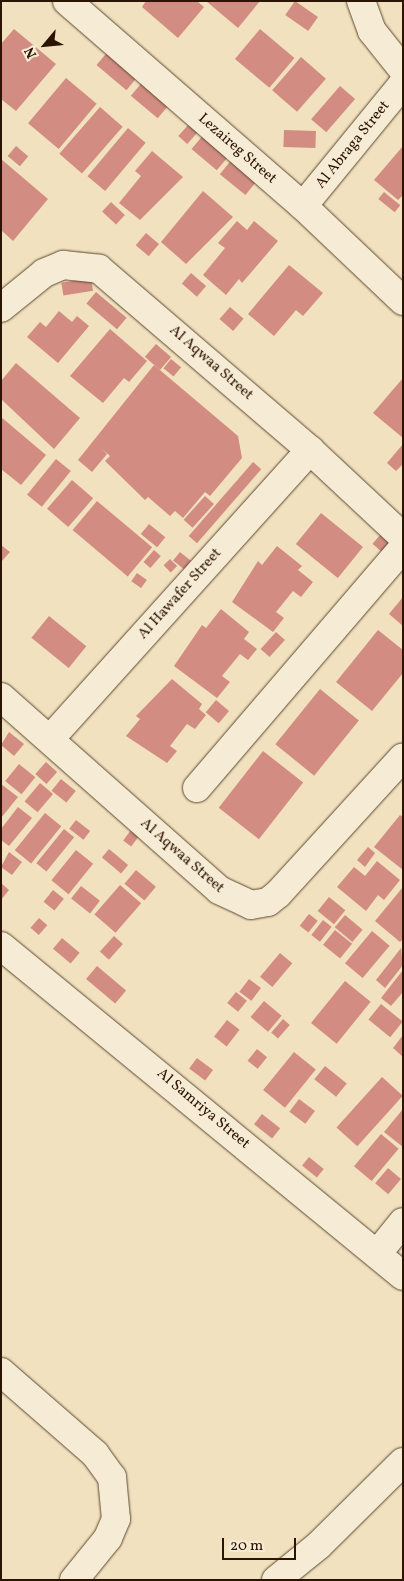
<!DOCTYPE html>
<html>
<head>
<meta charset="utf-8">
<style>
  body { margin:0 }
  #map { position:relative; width:404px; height:1581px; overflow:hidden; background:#f1e1be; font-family:Vollkorn,serif }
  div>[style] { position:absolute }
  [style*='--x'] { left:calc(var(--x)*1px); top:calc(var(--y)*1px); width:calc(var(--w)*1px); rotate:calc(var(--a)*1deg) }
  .building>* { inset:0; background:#d28c81; transform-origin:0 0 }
  .roads { filter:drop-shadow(0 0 1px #5d4731) drop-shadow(0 0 1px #5d4731) }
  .minor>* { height:28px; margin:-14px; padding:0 14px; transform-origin:14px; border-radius:14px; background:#f6ecd5 }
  span { translate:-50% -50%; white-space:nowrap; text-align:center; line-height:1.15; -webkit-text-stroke:5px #f6ecd5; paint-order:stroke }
  .street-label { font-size:15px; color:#2c1402 }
  .frame { position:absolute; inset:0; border:2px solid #2c1402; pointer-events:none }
  .north { position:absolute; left:20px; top:20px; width:50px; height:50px; -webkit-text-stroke:4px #f6ecd5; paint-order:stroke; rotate:242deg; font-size:14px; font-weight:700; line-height:20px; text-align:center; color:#2c1402 }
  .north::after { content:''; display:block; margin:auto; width:18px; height:22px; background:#2c1402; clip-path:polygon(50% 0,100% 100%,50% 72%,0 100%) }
  .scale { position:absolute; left:222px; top:1538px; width:74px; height:22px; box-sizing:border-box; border:2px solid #2c1402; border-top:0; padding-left:6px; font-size:15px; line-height:18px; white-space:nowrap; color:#2c1402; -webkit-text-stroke:4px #f6ecd5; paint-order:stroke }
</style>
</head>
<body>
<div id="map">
  <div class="building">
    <i style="clip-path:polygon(146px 1px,197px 1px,204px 7px,178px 38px,142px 7px)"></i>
    <i style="clip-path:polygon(206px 1px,260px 1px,238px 28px)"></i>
    <i style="left:295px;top:1px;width:28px;height:17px;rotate:35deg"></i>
    <i style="clip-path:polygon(14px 29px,56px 64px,16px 111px,1px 99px,1px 44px)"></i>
    <i style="left:260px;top:29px;width:45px;height:39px;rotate:40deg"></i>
    <i style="left:110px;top:49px;width:39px;height:21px;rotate:40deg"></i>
    <i style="left:301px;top:57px;width:33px;height:44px;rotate:41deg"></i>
    <i style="left:66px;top:78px;width:40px;height:59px;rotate:40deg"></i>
    <i style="left:145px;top:79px;width:35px;height:22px;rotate:40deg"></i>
    <i style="left:340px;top:86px;width:20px;height:44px;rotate:41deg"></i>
    <i style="left:100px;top:107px;width:30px;height:62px;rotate:41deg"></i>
    <i style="left:189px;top:124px;width:12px;height:16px;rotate:42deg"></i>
    <i style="left:128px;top:128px;width:23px;height:63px;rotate:40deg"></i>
    <i style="left:284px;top:130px;width:32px;height:17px;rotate:2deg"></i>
    <i style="left:205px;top:133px;width:33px;height:21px;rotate:40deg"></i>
    <i style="left:16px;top:146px;width:16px;height:13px;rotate:40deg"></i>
    <i style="clip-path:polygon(403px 146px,403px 195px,398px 200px,374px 180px)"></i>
    <i style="clip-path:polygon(152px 151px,183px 177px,140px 220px,119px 203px,141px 176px,135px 171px)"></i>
    <i style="left:233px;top:158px;width:33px;height:21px;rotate:39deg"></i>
    <i style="clip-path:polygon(1px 159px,48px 199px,13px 241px,1px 230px)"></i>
    <i style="clip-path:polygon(203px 191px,233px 217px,186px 264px,161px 242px)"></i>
    <i style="left:384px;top:192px;width:21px;height:9px;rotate:39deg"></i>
    <i style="left:111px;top:202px;width:19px;height:13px;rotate:43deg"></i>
    <i style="clip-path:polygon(237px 221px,247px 230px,254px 221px,278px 241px,242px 283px,239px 279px,226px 295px,203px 275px,225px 248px,218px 243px)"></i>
    <i style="left:146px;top:233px;width:17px;height:16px;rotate:40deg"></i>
    <i style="clip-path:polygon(289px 265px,323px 293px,303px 316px,296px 310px,274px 336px,248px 314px)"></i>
    <i style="left:191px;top:273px;width:20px;height:14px;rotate:41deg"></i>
    <i style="left:91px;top:278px;width:13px;height:30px;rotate:81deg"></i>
    <i style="left:96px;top:292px;width:40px;height:15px;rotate:40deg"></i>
    <i style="left:230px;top:307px;width:18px;height:16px;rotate:41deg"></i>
    <i style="clip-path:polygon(59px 311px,72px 322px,77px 316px,89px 326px,58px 363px,27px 337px,40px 322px,46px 327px)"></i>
    <i style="clip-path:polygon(110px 329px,147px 361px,129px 382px,124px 378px,103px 403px,70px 376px)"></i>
    <i style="left:156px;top:344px;width:20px;height:17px;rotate:41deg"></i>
    <i style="left:171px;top:359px;width:13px;height:12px;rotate:39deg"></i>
    <i style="clip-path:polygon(16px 363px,80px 418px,54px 449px,1px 399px,1px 381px)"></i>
    <i style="clip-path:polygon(154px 365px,238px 436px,242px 458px,210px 496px,205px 492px,183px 518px,175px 511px,170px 516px,148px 497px,145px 500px,105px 461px,110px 456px,102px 449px,107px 454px,92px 472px,78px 460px)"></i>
    <i style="clip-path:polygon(403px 378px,403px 438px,373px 413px)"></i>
    <i style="clip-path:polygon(1px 417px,46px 455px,21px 485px,1px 469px)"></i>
    <i style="clip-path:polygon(403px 444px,403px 464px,396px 471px,387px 463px)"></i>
    <i style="left:56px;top:459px;width:19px;height:46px;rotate:39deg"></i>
    <i style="left:253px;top:462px;width:11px;height:98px;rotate:41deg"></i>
    <i style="left:72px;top:480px;width:28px;height:38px;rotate:41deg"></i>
    <i style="left:205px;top:496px;width:12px;height:32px;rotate:42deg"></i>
    <i style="left:97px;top:501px;width:72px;height:38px;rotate:40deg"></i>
    <i style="left:321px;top:513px;width:54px;height:40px;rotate:39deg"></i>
    <i style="left:149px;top:524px;width:21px;height:13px;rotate:39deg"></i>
    <i style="left:381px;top:534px;width:20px;height:13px;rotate:41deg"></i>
    <i style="clip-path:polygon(1px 545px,10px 552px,1px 562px)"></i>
    <i style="clip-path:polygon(277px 546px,302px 566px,298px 570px,313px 582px,301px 597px,293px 591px,276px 612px,284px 618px,273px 632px,232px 602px,258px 561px,262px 565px)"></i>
    <i style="left:154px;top:550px;width:9px;height:16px;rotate:41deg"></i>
    <i style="left:180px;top:552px;width:14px;height:11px;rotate:39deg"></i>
    <i style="left:170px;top:559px;width:10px;height:9px;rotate:45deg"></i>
    <i style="left:137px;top:573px;width:12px;height:10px;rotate:35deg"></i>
    <i style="clip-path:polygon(403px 597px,403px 626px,389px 614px)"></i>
    <i style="clip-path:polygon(221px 609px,249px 632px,244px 639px,257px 649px,248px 660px,240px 654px,222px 676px,230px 682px,217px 698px,174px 666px,202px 625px,206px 628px)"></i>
    <i style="left:49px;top:616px;width:48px;height:28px;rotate:39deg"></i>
    <i style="clip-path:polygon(378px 630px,403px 650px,403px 673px,372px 711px,336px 682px)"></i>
    <i style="left:276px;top:632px;width:12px;height:23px;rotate:42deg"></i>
    <i style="clip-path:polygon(172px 679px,202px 704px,199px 709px,206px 715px,195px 729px,187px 724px,170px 746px,177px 751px,167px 763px,126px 736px,140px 719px,136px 716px)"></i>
    <i style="left:320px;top:689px;width:50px;height:71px;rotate:39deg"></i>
    <i style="left:216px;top:700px;width:17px;height:16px;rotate:40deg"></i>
    <i style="clip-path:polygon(9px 732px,24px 744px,14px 756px,1px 745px)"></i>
    <i style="left:263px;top:751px;width:51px;height:72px;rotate:38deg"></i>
    <i style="left:46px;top:762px;width:15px;height:16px;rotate:42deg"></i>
    <i style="left:19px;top:764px;width:21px;height:22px;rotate:39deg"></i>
    <i style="left:61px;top:779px;width:19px;height:15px;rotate:39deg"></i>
    <i style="left:40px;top:783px;width:17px;height:24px;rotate:40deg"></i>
    <i style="clip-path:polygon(1px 784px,18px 797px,1px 818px)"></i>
    <i style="clip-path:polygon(18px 807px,32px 818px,9px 846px,1px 840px,1px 829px)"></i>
    <i style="left:45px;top:813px;width:21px;height:48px;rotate:39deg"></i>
    <i style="clip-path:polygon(400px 815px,403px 817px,403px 870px,374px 847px)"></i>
    <i style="left:76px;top:820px;width:18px;height:11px;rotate:38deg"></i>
    <i style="left:64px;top:829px;width:13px;height:44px;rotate:39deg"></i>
    <i style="left:131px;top:830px;width:10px;height:13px;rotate:37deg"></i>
    <i style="clip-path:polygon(368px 847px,375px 853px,365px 867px,357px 860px)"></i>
    <i style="left:109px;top:849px;width:25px;height:11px;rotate:40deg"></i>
    <i style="left:76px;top:850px;width:22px;height:39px;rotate:39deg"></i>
    <i style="clip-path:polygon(9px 852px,22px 862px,12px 875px,1px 867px)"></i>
    <i style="clip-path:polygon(377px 861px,400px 880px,384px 900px,378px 895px,366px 911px,337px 887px,354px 867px,365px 876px)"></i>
    <i style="left:136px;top:870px;width:26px;height:18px;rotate:40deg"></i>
    <i style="clip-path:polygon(1px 883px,9px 890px,1px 900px)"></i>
    <i style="left:120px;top:885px;width:28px;height:39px;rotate:41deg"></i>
    <i style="left:81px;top:886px;width:24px;height:16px;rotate:38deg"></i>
    <i style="clip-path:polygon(403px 887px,403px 939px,400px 942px,375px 921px)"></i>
    <i style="left:53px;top:890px;width:14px;height:15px;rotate:39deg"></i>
    <i style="left:329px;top:897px;width:21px;height:18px;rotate:39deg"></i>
    <i style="left:309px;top:914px;width:11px;height:15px;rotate:38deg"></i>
    <i style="left:345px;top:915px;width:23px;height:16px;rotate:40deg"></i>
    <i style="left:39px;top:918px;width:11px;height:13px;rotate:41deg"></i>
    <i style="left:323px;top:920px;width:11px;height:19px;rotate:38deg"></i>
    <i style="left:335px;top:930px;width:22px;height:19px;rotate:39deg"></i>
    <i style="left:372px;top:931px;width:23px;height:42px;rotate:40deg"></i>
    <i style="left:114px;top:936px;width:12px;height:21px;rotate:42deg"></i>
    <i style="left:62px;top:938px;width:23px;height:14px;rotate:40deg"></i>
    <i style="clip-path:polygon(401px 948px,403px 965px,385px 988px,376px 980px)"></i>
    <i style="left:280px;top:953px;width:16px;height:31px;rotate:40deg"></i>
    <i style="left:97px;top:966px;width:38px;height:17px;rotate:40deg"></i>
    <i style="clip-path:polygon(403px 970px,403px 992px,391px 1006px,381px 998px)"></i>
    <i style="left:249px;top:979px;width:15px;height:16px;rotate:37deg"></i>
    <i style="left:345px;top:981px;width:33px;height:54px;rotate:39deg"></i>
    <i style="left:236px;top:992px;width:14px;height:14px;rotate:39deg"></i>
    <i style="left:264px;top:1001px;width:23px;height:21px;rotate:40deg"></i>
    <i style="left:381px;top:1004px;width:28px;height:20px;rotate:39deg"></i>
    <i style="left:283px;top:1019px;width:9px;height:18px;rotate:41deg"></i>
    <i style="left:227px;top:1020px;width:16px;height:21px;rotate:38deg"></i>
    <i style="clip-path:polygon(403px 1035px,403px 1057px,393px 1048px)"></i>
    <i style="left:257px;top:1049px;width:13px;height:15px;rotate:39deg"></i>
    <i style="left:294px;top:1052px;width:28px;height:49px;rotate:39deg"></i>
    <i style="left:197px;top:1058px;width:20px;height:13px;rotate:37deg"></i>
    <i style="left:325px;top:1066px;width:28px;height:17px;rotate:39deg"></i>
    <i style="left:382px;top:1077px;width:28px;height:68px;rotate:42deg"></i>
    <i style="left:299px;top:1099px;width:20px;height:16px;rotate:37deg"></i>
    <i style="clip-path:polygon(403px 1109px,403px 1147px,384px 1132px)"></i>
    <i style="left:262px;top:1114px;width:23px;height:13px;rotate:38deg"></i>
    <i style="left:381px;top:1134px;width:23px;height:42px;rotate:40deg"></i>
    <i style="left:309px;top:1157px;width:19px;height:11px;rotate:39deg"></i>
    <i style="left:388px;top:1168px;width:17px;height:20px;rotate:40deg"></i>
  </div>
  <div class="roads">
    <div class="minor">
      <i style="--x:67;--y:1;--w:313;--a:41"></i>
      <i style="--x:303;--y:206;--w:138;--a:43.5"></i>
      <i style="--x:361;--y:1;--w:32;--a:70"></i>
      <i style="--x:372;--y:31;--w:50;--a:51.5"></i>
      <i style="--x:303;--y:206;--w:158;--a:-50.7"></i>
      <i style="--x:1;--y:308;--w:55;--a:-39.1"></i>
      <i style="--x:44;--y:273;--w:21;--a:-23"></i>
      <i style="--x:63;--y:265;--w:36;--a:6"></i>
      <i style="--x:99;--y:269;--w:278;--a:40.6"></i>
      <i style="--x:310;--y:450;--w:127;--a:43.1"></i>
      <i style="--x:1;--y:697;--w:291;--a:41.5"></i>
      <i style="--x:219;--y:890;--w:35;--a:25"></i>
      <i style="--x:251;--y:905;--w:17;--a:-10"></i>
      <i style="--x:268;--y:902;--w:13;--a:-39"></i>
      <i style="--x:278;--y:894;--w:185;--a:-47.6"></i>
      <i style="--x:50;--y:739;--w:389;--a:-48"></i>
      <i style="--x:197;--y:788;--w:316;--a:-49.4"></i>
      <i style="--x:1;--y:946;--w:520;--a:39.38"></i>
      <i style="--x:377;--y:1254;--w:41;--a:-50.9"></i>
      <i style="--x:1;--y:1372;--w:125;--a:41.1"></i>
      <i style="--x:95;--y:1454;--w:29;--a:54"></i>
      <i style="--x:112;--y:1477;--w:42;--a:84.6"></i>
      <i style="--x:116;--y:1519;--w:21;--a:113"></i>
      <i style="--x:108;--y:1538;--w:54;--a:129"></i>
      <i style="--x:276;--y:1580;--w:55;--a:-39.1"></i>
      <i style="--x:319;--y:1545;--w:118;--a:-44.7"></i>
    </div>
  </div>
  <div class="street-label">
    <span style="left:353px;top:145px;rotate:-51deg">Al Abraga Street</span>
    <span style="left:237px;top:149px;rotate:41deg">Lezaireg Street</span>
    <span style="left:211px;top:363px;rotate:41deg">Al Aqwaa Street</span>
    <span style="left:180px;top:594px;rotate:-48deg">Al Hawafer Street</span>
    <span style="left:182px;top:856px;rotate:41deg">Al Aqwaa Street</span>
    <span style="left:203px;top:1109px;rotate:40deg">Al Samriya Street</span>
  </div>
  <div class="frame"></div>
  <div class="north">N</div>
  <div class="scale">20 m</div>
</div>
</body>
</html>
